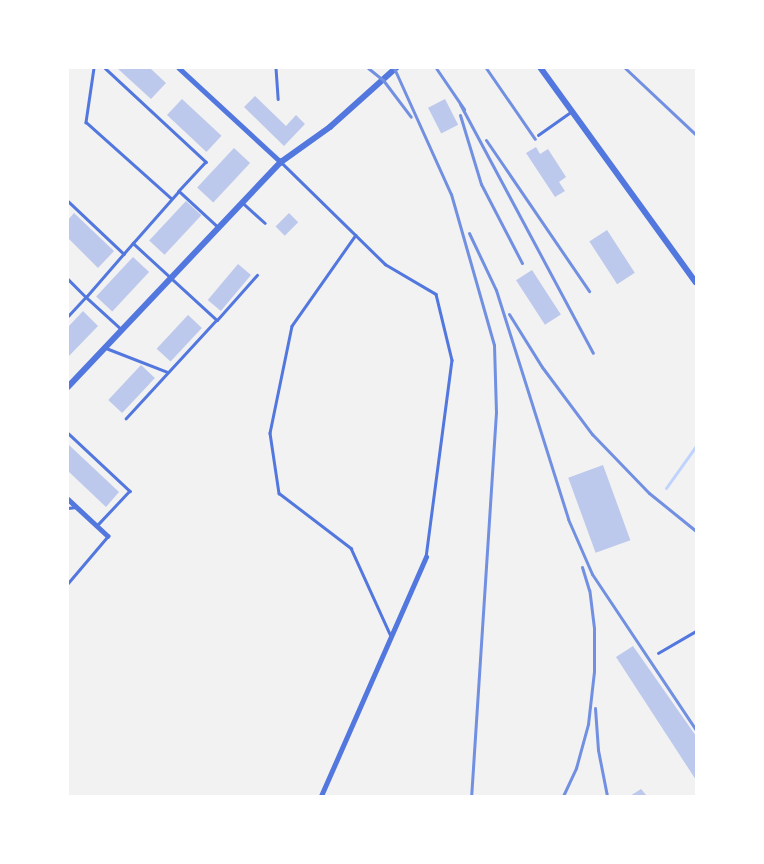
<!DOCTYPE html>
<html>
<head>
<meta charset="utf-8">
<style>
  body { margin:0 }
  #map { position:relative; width:764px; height:864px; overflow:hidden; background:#f2f2f2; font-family:"Fira Sans Condensed",sans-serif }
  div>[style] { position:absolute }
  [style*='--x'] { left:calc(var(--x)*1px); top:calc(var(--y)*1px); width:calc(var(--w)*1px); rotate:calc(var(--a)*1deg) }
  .stream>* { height:3px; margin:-1.5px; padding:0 1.5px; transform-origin:1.5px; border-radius:1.5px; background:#bfd3fe }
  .building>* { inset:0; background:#bdc9ec; transform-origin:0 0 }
  .service>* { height:2.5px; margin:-1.25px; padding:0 1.25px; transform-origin:1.25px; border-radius:1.25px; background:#5277de }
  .minor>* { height:4.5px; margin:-2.25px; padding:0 2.25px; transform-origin:2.25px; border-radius:2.25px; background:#5277de }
  .tertiary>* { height:5.5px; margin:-2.75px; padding:0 2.75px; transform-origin:2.75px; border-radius:2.75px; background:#5277de }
  .rail>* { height:3px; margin:-1.5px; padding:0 1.5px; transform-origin:1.5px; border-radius:1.5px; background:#7290e2 }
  span { translate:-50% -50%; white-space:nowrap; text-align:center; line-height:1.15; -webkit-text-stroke:4px #fff; paint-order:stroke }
  .frame { position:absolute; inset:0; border:69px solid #fff; pointer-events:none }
</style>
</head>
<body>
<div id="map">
  <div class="stream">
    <i style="--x:666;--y:488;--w:52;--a:-54.5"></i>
  </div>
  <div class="building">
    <i style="clip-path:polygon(117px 68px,150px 68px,166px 83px,151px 99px)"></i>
    <i style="clip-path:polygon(255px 96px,286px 126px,296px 115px,305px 124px,284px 146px,244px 107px)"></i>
    <i style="left:182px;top:99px;width:54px;height:22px;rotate:43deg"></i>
    <i style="left:445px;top:99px;width:29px;height:19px;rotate:63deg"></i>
    <i style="clip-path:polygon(536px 147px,540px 154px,548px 149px,566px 177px,559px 182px,565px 191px,555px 197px,526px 153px)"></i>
    <i style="left:234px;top:148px;width:22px;height:54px;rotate:43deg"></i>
    <i style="left:186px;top:201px;width:21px;height:54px;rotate:43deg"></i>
    <i style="clip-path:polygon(74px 213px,114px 251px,98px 268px,68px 238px,68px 220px)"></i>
    <i style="left:289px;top:213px;width:13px;height:19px;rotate:45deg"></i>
    <i style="left:607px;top:230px;width:51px;height:21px;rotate:57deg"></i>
    <i style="left:133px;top:257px;width:22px;height:54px;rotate:43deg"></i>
    <i style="left:238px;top:264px;width:17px;height:47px;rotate:40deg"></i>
    <i style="left:532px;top:270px;width:53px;height:19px;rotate:57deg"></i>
    <i style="clip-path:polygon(83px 311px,98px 326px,68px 357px,68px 327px)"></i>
    <i style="left:188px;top:315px;width:19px;height:46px;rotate:43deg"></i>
    <i style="left:141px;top:365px;width:19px;height:48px;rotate:43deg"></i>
    <i style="clip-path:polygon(69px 445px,119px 492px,106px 507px,68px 471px)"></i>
    <i style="left:603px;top:465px;width:80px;height:37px;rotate:70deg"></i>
    <i style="clip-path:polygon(633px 646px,696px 736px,696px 780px,616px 657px)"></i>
    <i style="clip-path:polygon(641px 789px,647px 796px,630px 796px)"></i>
  </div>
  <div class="service">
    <i style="--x:94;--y:68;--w:55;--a:98.4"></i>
    <i style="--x:86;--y:122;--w:115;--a:41.8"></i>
    <i style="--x:105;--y:68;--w:138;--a:42.9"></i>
    <i style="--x:206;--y:162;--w:40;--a:133"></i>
    <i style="--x:179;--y:191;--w:53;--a:42.7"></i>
    <i style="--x:276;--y:68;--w:31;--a:86"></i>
    <i style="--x:538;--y:135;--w:42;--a:-35.2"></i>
    <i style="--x:281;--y:162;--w:146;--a:44.4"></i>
    <i style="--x:385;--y:264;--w:59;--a:30.5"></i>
    <i style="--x:436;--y:294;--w:68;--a:76.4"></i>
    <i style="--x:452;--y:360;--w:199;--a:97.5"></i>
    <i style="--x:68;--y:201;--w:77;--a:43.4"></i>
    <i style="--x:244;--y:204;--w:28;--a:42"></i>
    <i style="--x:356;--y:235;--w:111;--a:125.1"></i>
    <i style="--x:292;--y:326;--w:109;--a:101.6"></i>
    <i style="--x:270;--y:433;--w:61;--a:81.5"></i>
    <i style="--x:279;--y:493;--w:91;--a:37.4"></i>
    <i style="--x:351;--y:548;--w:97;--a:65.6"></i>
    <i style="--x:133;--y:243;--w:69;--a:-48.5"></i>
    <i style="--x:68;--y:279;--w:25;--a:45"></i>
    <i style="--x:86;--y:297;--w:72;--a:-49"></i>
    <i style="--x:133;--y:243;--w:114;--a:42.5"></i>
    <i style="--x:217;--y:320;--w:134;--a:132.6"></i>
    <i style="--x:68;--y:316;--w:26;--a:-47"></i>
    <i style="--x:86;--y:297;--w:47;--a:42.4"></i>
    <i style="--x:217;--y:320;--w:60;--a:-48.4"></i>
    <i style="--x:106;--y:348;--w:66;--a:21.2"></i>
    <i style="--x:68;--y:433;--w:85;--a:43.1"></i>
    <i style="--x:130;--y:491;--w:48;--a:133.3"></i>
    <i style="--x:68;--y:508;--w:8;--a:-7"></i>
    <i style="--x:68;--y:583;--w:62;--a:-49.6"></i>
    <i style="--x:658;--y:653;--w:44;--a:-30.1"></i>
  </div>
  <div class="minor">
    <i style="--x:179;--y:68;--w:139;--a:42.7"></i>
    <i style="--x:68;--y:499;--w:54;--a:42.8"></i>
    <i style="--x:321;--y:796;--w:261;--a:-66.3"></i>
  </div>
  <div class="tertiary">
    <i style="--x:541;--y:68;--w:264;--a:54.1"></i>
    <i style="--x:68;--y:387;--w:310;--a:-46.6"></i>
    <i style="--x:281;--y:162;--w:60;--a:-35.5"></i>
    <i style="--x:330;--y:127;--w:89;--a:-41.8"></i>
  </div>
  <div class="rail">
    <i style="--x:368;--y:68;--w:19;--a:39"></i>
    <i style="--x:383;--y:80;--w:46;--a:52.9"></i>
    <i style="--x:394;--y:68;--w:138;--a:65.7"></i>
    <i style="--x:451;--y:194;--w:157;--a:74.1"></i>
    <i style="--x:494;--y:345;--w:67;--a:88.3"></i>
    <i style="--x:496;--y:412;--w:385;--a:93.7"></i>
    <i style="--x:436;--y:68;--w:50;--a:55.7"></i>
    <i style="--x:486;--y:68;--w:86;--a:55.4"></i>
    <i style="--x:625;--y:68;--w:98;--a:43.3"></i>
    <i style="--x:460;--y:104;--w:282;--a:61.9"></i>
    <i style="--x:460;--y:115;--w:72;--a:73.1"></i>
    <i style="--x:481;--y:184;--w:89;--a:62.6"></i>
    <i style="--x:486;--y:140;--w:183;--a:55.7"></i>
    <i style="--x:469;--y:233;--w:63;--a:64.7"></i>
    <i style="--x:496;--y:290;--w:240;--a:72.5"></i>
    <i style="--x:568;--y:519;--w:60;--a:66.4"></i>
    <i style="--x:592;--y:574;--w:187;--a:56.3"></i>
    <i style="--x:509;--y:314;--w:62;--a:58.1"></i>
    <i style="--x:542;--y:367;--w:84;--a:53.3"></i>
    <i style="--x:592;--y:434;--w:82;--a:46"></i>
    <i style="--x:649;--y:493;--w:60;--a:39"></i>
    <i style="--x:595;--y:708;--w:42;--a:85.9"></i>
    <i style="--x:598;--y:750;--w:47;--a:78.9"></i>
    <i style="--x:563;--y:796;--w:31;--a:-65"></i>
    <i style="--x:576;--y:768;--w:46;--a:-74.7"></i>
    <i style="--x:588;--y:724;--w:53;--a:-83.5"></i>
    <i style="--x:594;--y:671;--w:43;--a:-90"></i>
    <i style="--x:594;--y:628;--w:38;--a:-97"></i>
    <i style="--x:589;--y:590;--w:24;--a:-107"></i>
  </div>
  <div class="frame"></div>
</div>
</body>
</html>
